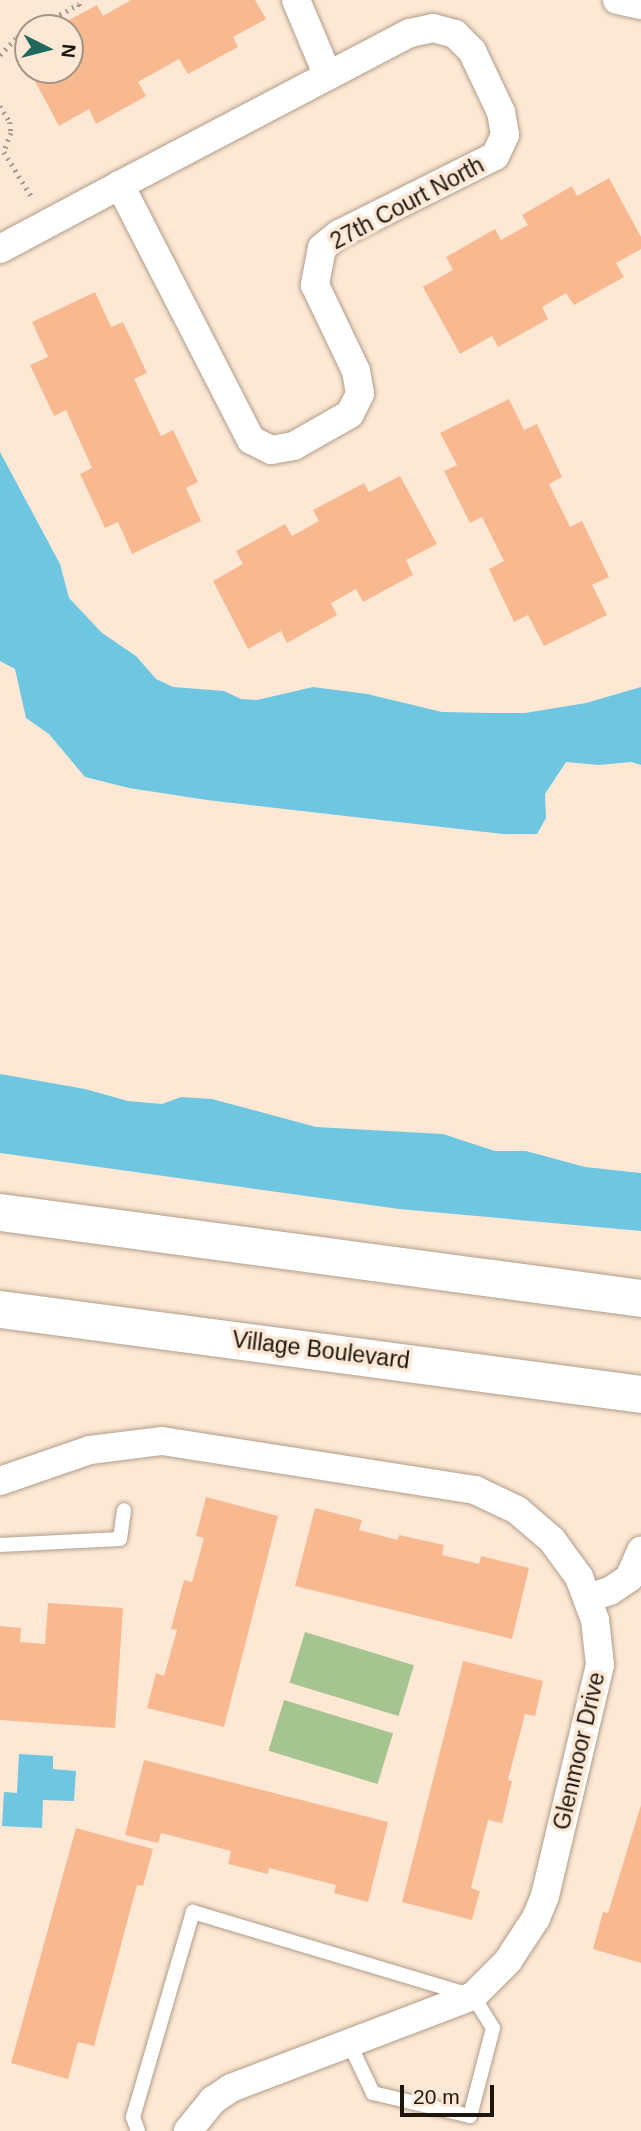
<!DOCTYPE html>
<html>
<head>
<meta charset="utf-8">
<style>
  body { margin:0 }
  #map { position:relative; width:641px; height:2131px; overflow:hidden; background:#fce8d4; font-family:Helvetica,sans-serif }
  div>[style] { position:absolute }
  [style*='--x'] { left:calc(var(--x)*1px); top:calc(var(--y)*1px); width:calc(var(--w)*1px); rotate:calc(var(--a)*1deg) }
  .green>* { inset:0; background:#a6c490; transform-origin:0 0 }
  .water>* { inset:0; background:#6ec6e1 }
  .building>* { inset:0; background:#f9b990 }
  .path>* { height:4.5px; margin-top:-2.25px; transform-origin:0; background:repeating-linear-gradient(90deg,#aa9b8b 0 2px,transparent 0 7px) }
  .roads { filter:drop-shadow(0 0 2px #b09d8a) drop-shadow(0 0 2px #b09d8a) }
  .service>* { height:14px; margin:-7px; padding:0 7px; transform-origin:7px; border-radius:7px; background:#fff }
  .minor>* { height:28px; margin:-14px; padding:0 14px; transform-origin:14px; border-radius:14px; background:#fff }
  .tertiary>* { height:37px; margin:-18.5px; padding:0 18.5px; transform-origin:18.5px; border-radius:18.5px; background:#fff }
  span { translate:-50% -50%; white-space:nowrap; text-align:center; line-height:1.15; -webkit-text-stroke:7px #fce8d4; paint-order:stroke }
  .street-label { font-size:23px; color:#1d160f }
  .north { position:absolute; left:14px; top:14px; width:70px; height:70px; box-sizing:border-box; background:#fce8d4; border:2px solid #a39485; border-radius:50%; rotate:96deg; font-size:19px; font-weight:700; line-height:28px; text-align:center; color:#1d160f }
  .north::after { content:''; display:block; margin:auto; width:24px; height:32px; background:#20685e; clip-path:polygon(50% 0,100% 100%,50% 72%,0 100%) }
  .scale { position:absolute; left:400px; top:2085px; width:94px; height:32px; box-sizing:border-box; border:4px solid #1d160f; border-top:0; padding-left:9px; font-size:21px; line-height:24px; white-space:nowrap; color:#1d160f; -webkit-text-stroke:5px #fce8d4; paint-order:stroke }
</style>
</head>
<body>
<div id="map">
  <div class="green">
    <i style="left:305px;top:1632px;width:114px;height:53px;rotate:17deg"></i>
    <i style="left:284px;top:1700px;width:114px;height:53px;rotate:17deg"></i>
  </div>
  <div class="water">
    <i style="clip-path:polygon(0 452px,60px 564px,69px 598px,102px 633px,136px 656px,156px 679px,173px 687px,224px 691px,241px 699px,257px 700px,313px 687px,367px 694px,442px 712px,489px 713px,525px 713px,586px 703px,641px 687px,641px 765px,631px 762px,599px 765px,566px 762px,545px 794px,546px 818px,537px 834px,503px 834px,207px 800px,129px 788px,85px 777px,49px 734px,26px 718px,15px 669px,0 661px)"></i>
    <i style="clip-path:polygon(0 1074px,85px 1089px,128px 1101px,162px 1104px,181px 1097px,212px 1099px,316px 1127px,443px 1134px,495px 1151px,526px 1151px,585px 1167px,641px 1173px,641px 1231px,399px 1209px,0 1153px)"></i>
    <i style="clip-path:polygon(19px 1754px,53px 1756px,53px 1769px,76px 1771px,74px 1801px,43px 1800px,42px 1828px,2px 1826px,4px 1792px,17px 1793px)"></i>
  </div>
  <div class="building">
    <i style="clip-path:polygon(131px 0,255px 0,266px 19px,233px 37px,238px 47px,188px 74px,179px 59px,138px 82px,146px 96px,96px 124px,89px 109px,59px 126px,29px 70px,70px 70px,70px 28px,54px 28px,97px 5px,103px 16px)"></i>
    <i style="clip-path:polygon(609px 178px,641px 237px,641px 249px,616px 263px,624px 277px,574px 305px,566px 293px,542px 307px,548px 319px,498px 347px,492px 336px,460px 354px,423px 287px,453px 270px,446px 257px,495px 229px,501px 240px,528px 225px,522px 215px,572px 186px,577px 196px)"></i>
    <i style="clip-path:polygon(95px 292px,111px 327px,123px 322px,147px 373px,134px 379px,161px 436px,173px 430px,198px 482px,186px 488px,201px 521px,132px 554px,118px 522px,105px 528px,80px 474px,92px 468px,66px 410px,54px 416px,30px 365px,48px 357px,32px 322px)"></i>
    <i style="clip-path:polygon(509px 399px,524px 430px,537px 424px,562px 477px,549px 484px,570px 527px,582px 521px,609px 577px,592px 585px,607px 615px,544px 646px,528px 615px,514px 622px,489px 569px,504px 561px,482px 517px,470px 523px,444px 471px,457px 465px,440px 433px)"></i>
    <i style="clip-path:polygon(400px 476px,437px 544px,406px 560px,413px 575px,363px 602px,356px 589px,331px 603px,337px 615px,287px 643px,281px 631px,248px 649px,213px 581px,243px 564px,236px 551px,285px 524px,292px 536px,319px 521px,313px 510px,364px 483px,369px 492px)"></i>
    <i style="clip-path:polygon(206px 1497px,278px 1516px,224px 1727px,147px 1708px,156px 1673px,164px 1676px,177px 1630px,171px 1629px,184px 1580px,192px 1582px,204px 1538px,196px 1536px)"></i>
    <i style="clip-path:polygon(315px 1508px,362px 1520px,359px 1530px,398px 1540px,399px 1535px,444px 1545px,442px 1555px,479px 1564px,481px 1556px,529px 1568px,512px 1639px,295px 1586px)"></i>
    <i style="clip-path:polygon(48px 1603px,123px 1608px,115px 1728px,0 1720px,0 1626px,21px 1628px,20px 1642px,45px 1644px)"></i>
    <i style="clip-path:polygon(463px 1661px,543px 1681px,535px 1716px,525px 1714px,508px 1780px,512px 1781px,502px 1823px,488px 1820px,471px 1888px,480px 1891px,472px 1920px,402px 1902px)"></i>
    <i style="clip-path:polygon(144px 1760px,388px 1822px,368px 1902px,334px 1893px,336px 1885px,269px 1868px,268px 1874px,228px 1864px,231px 1851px,161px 1833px,158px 1843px,125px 1835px)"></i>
    <i style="clip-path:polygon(641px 1805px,641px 1963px,593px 1949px,603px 1912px,608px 1913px)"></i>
    <i style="clip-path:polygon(76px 1828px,153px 1849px,143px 1886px,137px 1885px,94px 2046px,78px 2042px,68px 2079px,11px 2063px)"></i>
  </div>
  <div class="path">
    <i style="--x:35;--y:28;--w:50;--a:-28.6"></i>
    <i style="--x:79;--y:4;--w:6;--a:72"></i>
    <i style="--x:0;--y:55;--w:23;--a:-47"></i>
    <i style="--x:16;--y:38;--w:13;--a:-27"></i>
    <i style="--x:0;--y:106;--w:19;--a:58"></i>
    <i style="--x:10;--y:122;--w:11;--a:85"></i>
    <i style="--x:11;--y:133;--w:20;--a:110"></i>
    <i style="--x:4;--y:152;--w:55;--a:58.3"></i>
  </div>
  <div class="roads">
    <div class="service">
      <i style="--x:0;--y:1545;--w:120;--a:-2.9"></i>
      <i style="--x:120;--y:1539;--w:29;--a:-82"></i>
      <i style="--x:138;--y:2131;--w:15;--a:-110"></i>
      <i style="--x:133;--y:2117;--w:214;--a:-73.7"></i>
      <i style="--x:193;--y:1912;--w:292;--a:16.7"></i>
      <i style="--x:473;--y:1996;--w:38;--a:58"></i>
      <i style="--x:493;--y:2028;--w:91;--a:104.6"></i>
      <i style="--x:470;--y:2116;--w:100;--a:-166.7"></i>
      <i style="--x:373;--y:2093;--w:55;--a:-115.6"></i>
    </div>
    <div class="minor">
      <i style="--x:296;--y:0;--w:82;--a:67.2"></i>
      <i style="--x:617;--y:0;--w:25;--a:12"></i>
      <i style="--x:0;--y:249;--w:136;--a:-28.1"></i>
      <i style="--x:120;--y:185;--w:327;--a:-27.7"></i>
      <i style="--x:410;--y:33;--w:24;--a:-12"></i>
      <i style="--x:433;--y:28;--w:23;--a:15"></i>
      <i style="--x:455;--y:34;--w:24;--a:45"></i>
      <i style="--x:472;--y:51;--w:68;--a:64.6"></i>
      <i style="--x:501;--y:112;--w:23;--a:80"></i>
      <i style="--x:505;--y:135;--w:23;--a:115"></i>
      <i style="--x:495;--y:156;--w:174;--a:153.4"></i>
      <i style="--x:339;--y:234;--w:22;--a:141"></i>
      <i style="--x:322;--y:248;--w:38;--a:101"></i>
      <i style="--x:315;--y:285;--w:95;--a:64.5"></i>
      <i style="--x:356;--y:371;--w:23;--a:80"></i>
      <i style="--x:360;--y:394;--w:22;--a:117"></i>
      <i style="--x:350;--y:414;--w:64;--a:150.3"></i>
      <i style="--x:294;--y:446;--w:23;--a:170"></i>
      <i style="--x:271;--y:450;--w:22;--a:-153"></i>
      <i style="--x:251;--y:440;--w:287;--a:-117.2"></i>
      <i style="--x:0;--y:1481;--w:95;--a:-19"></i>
      <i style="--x:90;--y:1450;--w:73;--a:-7.1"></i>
      <i style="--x:162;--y:1441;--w:317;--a:8.9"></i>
      <i style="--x:475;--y:1490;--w:47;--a:25.5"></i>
      <i style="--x:517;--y:1510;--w:46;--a:40.6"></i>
      <i style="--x:552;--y:1540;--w:46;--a:53.9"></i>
      <i style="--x:579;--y:1577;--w:46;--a:69.6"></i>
      <i style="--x:595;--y:1620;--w:45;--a:83.7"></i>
      <i style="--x:600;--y:1665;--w:237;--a:103.4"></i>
      <i style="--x:545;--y:1896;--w:24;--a:112"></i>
      <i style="--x:536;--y:1918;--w:51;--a:123.1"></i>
      <i style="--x:508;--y:1961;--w:49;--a:135"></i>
      <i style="--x:473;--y:1996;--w:259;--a:159.2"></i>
      <i style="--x:231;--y:2088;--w:22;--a:146"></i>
      <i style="--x:213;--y:2100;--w:40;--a:129"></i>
      <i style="--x:588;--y:1598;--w:23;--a:-18"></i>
      <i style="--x:610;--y:1591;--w:23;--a:-34"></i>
      <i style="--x:629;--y:1578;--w:30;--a:-66"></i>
    </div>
    <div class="tertiary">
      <i style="--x:0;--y:1212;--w:647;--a:7.64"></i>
      <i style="--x:0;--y:1309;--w:647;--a:7.55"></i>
    </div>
  </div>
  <div class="street-label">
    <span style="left:407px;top:203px;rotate:-28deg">27th Court North</span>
    <span style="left:321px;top:1350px;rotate:7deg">Village Boulevard</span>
    <span style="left:579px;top:1751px;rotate:-77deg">Glenmoor Drive</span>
  </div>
  <div class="north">N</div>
  <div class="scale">20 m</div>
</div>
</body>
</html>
